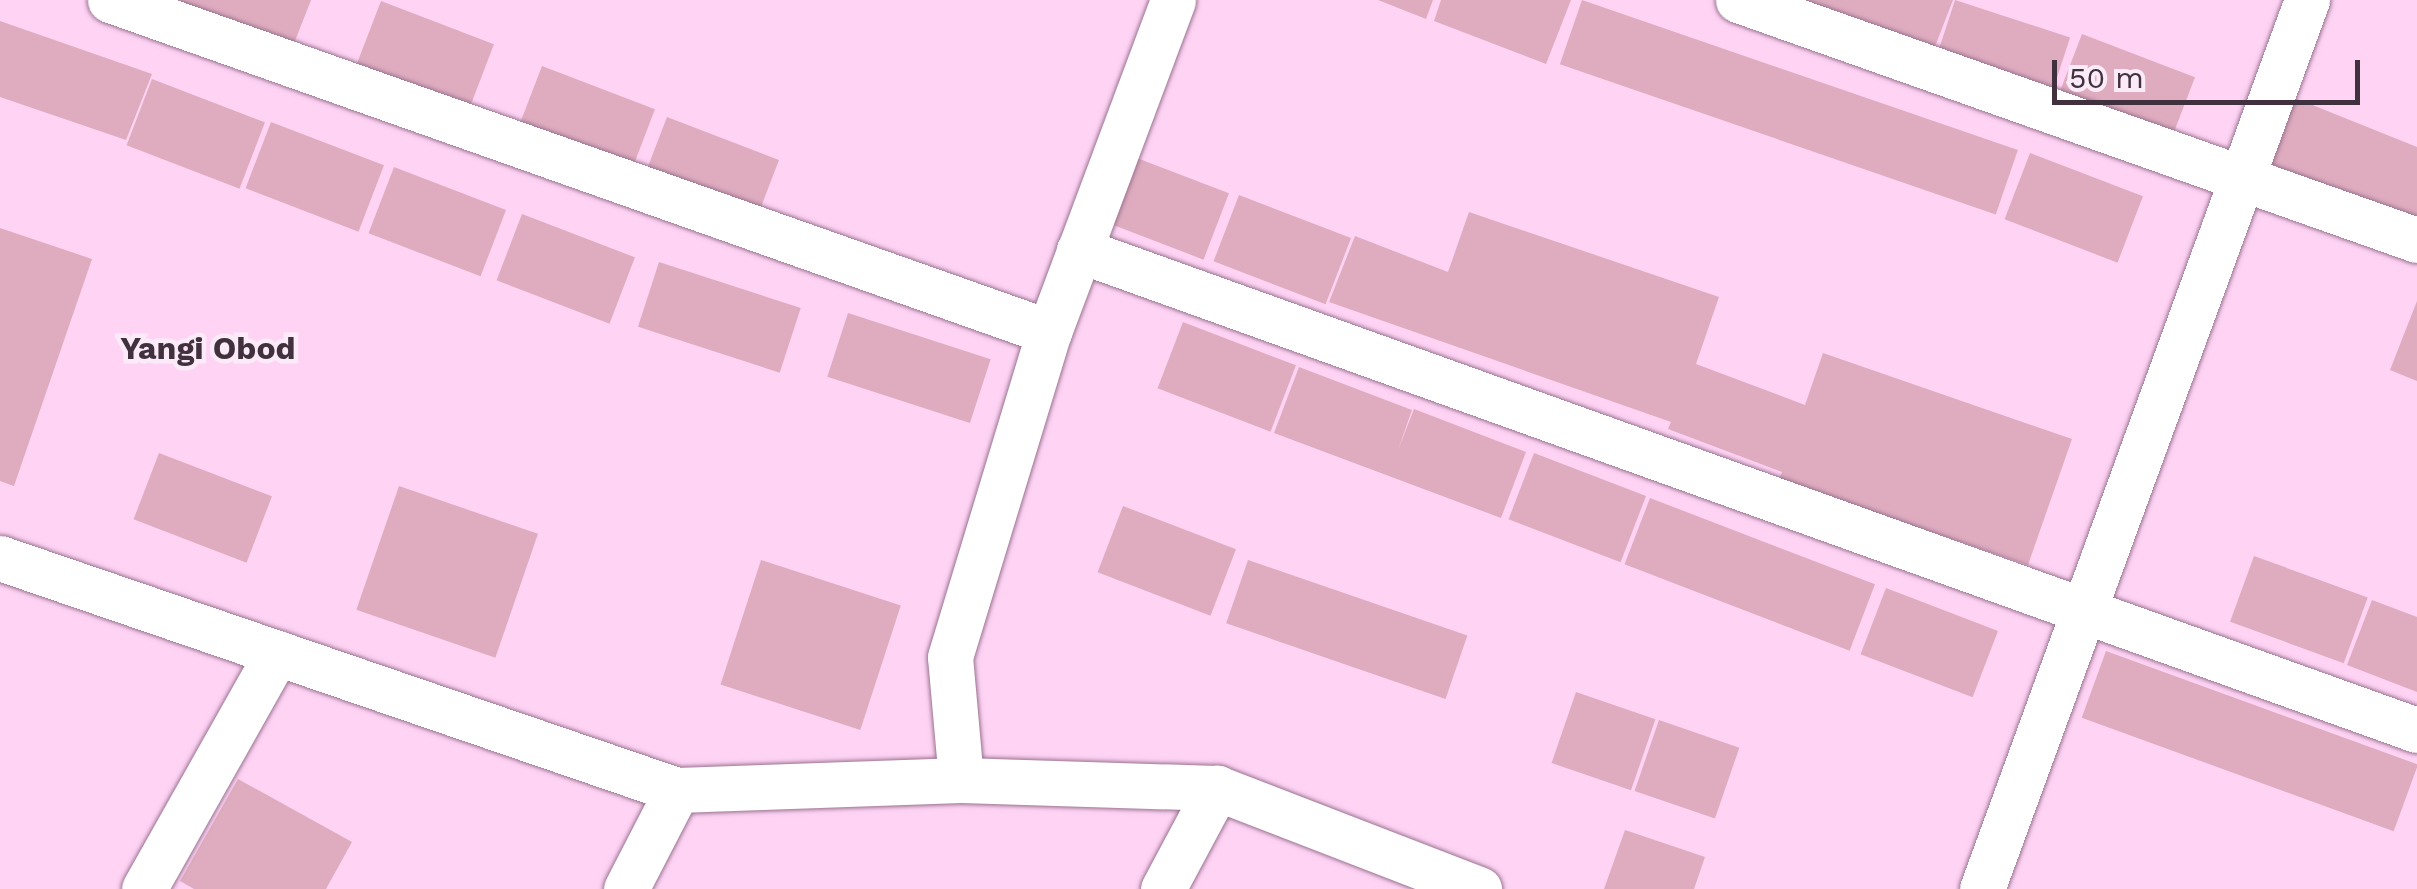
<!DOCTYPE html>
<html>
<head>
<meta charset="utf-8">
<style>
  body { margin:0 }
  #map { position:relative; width:2417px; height:889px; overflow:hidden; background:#fed3f4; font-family:"Work Sans",sans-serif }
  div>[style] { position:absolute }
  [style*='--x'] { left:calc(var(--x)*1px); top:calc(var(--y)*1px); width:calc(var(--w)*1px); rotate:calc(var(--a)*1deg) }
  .building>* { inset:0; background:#dfacbf; transform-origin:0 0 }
  .roads { filter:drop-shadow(0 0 2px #9a7390) drop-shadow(0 0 2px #9a7390) }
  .minor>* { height:45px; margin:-22.5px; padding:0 22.5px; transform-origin:22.5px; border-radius:22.5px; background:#fff }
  span { translate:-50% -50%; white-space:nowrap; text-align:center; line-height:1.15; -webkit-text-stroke:9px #fbeaf7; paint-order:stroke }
  .quarter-label { font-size:32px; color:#41303d; font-weight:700 }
  .scale { position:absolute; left:2052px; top:60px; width:308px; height:45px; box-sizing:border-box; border:5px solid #41303d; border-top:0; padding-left:12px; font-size:30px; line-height:35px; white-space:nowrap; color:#41303d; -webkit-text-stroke:8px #fbeaf7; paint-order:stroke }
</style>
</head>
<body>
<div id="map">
  <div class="building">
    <i style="clip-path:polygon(181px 0,311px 0,286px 64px,174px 21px)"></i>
    <i style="clip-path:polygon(1378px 0,1433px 0,1426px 19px)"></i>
    <i style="clip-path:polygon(1441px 0,1571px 0,1546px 64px,1434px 21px)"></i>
    <i style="left:1582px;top:0;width:461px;height:68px;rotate:19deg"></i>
    <i style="clip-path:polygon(1777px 0,1953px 0,1929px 62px)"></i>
    <i style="left:1955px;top:0;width:121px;height:64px;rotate:18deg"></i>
    <i style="left:381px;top:1px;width:121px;height:71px;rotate:21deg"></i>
    <i style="clip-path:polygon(0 21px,152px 74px,126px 140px,0 97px)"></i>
    <i style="left:2082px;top:34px;width:121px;height:71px;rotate:21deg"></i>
    <i style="left:542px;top:66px;width:121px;height:71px;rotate:21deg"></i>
    <i style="left:152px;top:79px;width:121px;height:71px;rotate:21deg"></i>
    <i style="clip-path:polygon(2295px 98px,2417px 147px,2417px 222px,2270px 164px)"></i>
    <i style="left:667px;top:117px;width:120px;height:71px;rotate:21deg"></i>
    <i style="left:271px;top:122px;width:121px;height:71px;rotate:21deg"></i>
    <i style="left:1116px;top:150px;width:121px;height:71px;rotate:21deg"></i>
    <i style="left:2030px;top:153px;width:121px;height:71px;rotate:21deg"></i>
    <i style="left:394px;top:167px;width:120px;height:71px;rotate:21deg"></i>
    <i style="left:1239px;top:195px;width:120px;height:71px;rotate:21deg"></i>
    <i style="clip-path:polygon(1469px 212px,1719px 297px,1696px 364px,1805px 405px,1823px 353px,2072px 439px,2028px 565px,1779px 480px,1782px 472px,1668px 429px,1671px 422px,1329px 302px,1355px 236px,1448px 272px)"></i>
    <i style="left:522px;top:214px;width:121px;height:71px;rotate:21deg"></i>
    <i style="clip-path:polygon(0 228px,92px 259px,14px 486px,0 481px)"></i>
    <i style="left:659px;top:262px;width:149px;height:68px;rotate:18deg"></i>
    <i style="clip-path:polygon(2417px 301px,2417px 381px,2390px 370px)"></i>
    <i style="left:848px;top:313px;width:150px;height:67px;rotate:18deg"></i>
    <i style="left:1183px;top:322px;width:121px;height:71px;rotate:21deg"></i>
    <i style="clip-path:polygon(1299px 367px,1412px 410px,1398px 450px,1414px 409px,1526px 452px,1501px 518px,1274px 433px)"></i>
    <i style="left:159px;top:453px;width:121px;height:71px;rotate:21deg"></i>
    <i style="left:1534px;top:453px;width:120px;height:71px;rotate:21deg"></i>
    <i style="left:399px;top:486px;width:147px;height:131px;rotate:19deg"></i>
    <i style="left:1650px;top:498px;width:241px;height:71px;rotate:21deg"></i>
    <i style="left:1123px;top:506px;width:121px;height:71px;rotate:21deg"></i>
    <i style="left:2254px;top:556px;width:121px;height:70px;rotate:20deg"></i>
    <i style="left:761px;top:560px;width:147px;height:131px;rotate:18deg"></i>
    <i style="left:1248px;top:560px;width:232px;height:67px;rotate:19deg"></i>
    <i style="left:1886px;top:588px;width:120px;height:71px;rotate:21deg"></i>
    <i style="clip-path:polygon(2372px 600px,2417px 617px,2417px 692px,2347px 665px)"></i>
    <i style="left:2106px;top:651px;width:332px;height:71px;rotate:20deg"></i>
    <i style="left:1576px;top:692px;width:84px;height:75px;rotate:19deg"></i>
    <i style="left:1659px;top:720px;width:85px;height:75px;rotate:19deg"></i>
    <i style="clip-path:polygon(238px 779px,352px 842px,326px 889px,194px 889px,180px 881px)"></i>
    <i style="clip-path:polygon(1625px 830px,1705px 857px,1694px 889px,1604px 889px)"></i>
  </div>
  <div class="roads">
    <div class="minor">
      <i style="--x:110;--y:0;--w:996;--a:19.47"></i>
      <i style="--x:1738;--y:0;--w:720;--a:19.47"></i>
      <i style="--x:1079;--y:250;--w:1421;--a:19.74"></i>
      <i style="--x:0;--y:558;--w:716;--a:18.92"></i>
      <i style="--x:677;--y:790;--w:284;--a:-2"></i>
      <i style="--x:961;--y:780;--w:256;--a:1.8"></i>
      <i style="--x:1217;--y:788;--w:281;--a:21.1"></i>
      <i style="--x:961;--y:780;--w:123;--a:-95.1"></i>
      <i style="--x:950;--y:657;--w:340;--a:-73.1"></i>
      <i style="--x:1049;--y:332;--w:354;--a:-69.5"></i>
      <i style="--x:144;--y:889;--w:271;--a:-60.6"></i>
      <i style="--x:626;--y:889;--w:111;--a:-62.7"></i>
      <i style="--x:1163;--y:889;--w:115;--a:-61.9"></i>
      <i style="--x:1982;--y:889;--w:947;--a:-69.92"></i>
    </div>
  </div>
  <div class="quarter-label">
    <span style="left:208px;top:348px">Yangi Obod</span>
  </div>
  <div class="scale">50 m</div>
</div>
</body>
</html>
